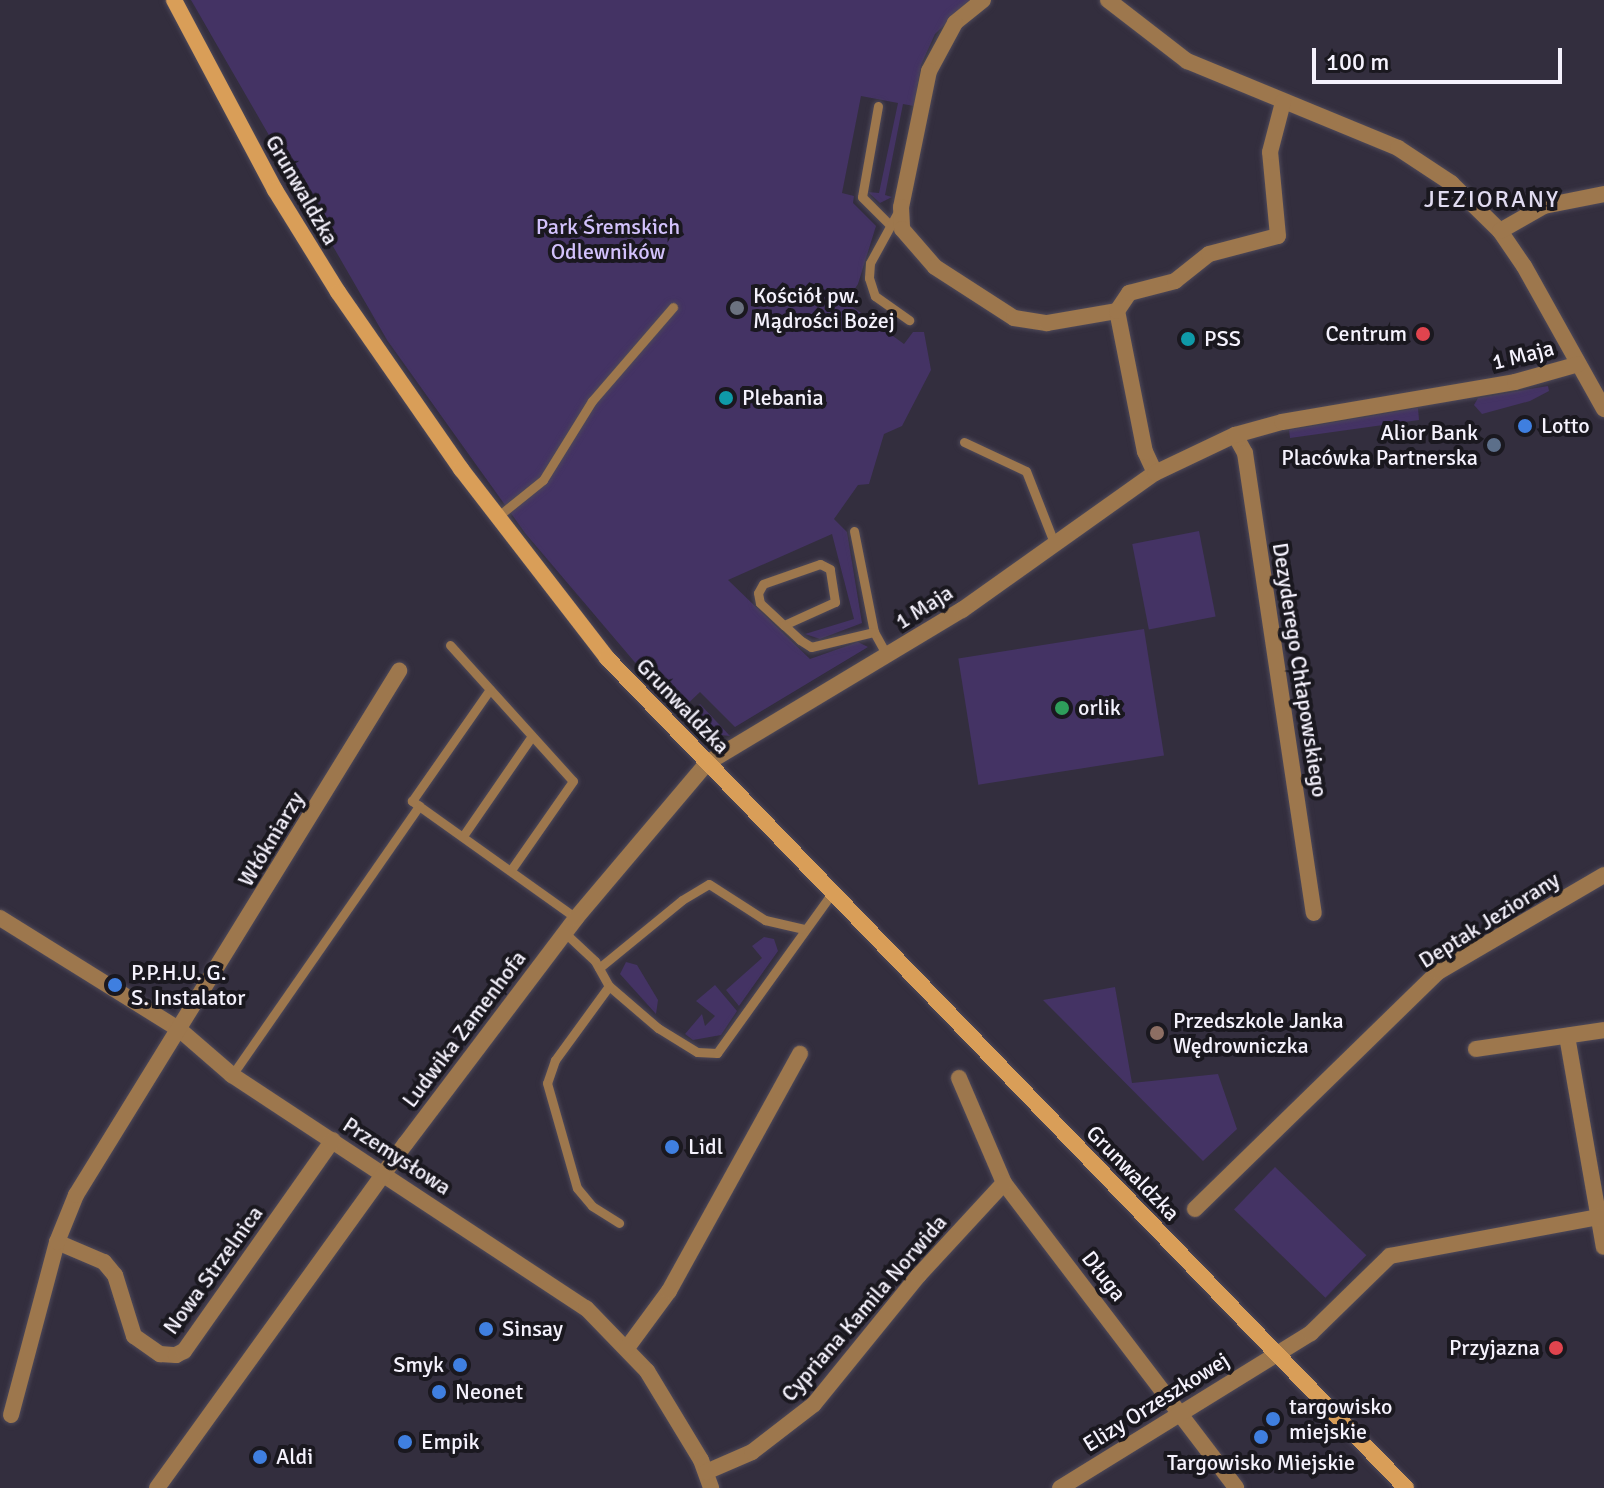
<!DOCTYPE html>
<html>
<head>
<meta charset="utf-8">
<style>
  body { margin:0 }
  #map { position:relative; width:1604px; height:1488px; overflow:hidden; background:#332e3e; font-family:Signika,sans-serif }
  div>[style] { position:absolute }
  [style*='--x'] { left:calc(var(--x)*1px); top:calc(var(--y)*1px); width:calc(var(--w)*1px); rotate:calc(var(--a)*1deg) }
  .green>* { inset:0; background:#443364; transform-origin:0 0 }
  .roads { filter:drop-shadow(0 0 2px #4e4959) drop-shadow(0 0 2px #4e4959) }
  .lane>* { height:9px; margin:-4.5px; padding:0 4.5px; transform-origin:4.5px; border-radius:4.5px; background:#9d774d }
  .street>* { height:16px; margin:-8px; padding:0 8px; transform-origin:8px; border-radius:8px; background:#9d774d }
  .secondary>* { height:16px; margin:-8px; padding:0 8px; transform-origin:8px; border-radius:8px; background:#d99e58 }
  .dots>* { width:22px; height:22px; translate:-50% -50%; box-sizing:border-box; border:4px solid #1a181f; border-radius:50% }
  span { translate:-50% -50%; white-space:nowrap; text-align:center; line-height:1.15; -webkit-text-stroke:8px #1a181f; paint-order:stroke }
  .street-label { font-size:22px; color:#f5f2fd }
  .park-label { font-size:22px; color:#d3c2fc }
  .poi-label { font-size:22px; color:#f5f2fd }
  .left { translate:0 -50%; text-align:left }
  .right { translate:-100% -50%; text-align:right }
  .neighbourhood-label { font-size:24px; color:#e0dbf0; letter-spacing:2px }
  .scale { position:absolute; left:1312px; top:48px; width:250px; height:36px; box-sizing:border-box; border:4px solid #f5f2fd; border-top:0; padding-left:10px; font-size:24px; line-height:28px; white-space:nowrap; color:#f5f2fd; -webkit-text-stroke:6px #1a181f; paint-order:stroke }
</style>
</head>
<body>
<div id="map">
  <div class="green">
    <i style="clip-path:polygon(191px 0,970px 0,935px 34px,921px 65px,914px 106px,903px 104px,885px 195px,892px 197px,880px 203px,868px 192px,879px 193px,898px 103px,861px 96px,842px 193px,854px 196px,853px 203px,876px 226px,858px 284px,846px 302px,904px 344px,913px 332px,924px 332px,931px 370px,902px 426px,884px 434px,869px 484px,858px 485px,834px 519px,847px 532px,862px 623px,820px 639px,805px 634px,854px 619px,832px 534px,728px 580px,810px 659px,858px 642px,868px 647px,735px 727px,700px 692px,678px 713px,525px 533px,387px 340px)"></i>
    <i style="clip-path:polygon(1548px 386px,1549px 391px,1530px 401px,1482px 414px,1474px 405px,1478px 398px)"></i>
    <i style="clip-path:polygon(1418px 408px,1419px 420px,1290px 438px,1289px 430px)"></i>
    <i style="left:1199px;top:531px;width:87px;height:68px;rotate:79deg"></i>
    <i style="left:1144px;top:629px;width:128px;height:188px;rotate:81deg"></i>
    <i style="clip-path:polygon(700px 704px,730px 736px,703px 733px,685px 720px)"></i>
    <i style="clip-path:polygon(764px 937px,774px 939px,778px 951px,739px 1006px,726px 990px,762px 958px,752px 946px)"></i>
    <i style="clip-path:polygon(626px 962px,637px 965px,658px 1000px,656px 1014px,620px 974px)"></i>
    <i style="clip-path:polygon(715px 985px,737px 1011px,721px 1035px,693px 1040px,685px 1034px,702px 1014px,705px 1026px,715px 1016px,696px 1001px)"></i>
    <i style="clip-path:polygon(1115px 987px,1132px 1083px,1218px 1074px,1237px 1129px,1203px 1161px,1043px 1000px)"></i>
    <i style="left:1275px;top:1167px;width:127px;height:59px;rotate:44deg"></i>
  </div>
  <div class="roads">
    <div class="lane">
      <i style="--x:878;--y:106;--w:92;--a:100"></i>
      <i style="--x:862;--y:197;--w:38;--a:45"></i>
      <i style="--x:899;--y:210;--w:60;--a:118.7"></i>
      <i style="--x:870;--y:263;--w:15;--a:94"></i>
      <i style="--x:869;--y:278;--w:19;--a:72"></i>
      <i style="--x:875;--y:296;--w:42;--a:35.2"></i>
      <i style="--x:964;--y:442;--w:68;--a:25.1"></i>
      <i style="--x:1026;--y:471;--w:79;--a:68.6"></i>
      <i style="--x:497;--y:517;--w:59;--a:-38.8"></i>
      <i style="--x:543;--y:480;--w:93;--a:-58.2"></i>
      <i style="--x:592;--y:401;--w:124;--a:-49.2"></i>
      <i style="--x:854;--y:531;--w:103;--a:78.8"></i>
      <i style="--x:874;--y:632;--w:26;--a:61"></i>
      <i style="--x:784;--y:625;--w:56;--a:-24.3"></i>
      <i style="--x:835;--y:602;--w:33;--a:-99"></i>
      <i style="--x:830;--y:569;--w:11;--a:-153"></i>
      <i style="--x:820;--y:564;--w:60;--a:160.7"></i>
      <i style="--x:763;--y:584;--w:10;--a:119"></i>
      <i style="--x:758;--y:593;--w:10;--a:79"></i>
      <i style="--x:760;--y:603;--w:33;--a:43"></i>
      <i style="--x:784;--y:625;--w:22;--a:43"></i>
      <i style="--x:800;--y:640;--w:13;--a:32"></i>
      <i style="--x:811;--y:647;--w:65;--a:-13.4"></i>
      <i style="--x:450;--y:645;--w:183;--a:47.9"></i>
      <i style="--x:573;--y:781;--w:108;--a:124.9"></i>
      <i style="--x:419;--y:806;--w:9;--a:-144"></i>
      <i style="--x:412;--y:801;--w:136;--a:-55.1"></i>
      <i style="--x:463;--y:836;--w:121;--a:-55.4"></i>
      <i style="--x:565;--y:933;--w:41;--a:43"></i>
      <i style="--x:595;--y:961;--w:29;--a:61"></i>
      <i style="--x:609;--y:986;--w:65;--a:40.6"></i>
      <i style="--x:658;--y:1028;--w:46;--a:31.6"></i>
      <i style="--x:697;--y:1052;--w:20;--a:3"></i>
      <i style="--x:717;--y:1053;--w:197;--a:-54.3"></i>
      <i style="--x:599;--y:968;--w:107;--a:-39.3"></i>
      <i style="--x:682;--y:900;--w:31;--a:-31"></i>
      <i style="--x:709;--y:884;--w:67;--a:32.7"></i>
      <i style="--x:765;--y:920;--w:40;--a:13"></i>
      <i style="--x:609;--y:986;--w:92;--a:126.1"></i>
      <i style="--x:555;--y:1060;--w:24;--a:109"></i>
      <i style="--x:547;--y:1083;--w:109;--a:74.1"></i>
      <i style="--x:577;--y:1188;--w:23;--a:50"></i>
      <i style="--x:592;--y:1206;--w:32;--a:32"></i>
      <i style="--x:232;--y:1075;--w:328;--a:-55.2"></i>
      <i style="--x:419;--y:806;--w:193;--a:35.5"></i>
    </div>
    <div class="street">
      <i style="--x:983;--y:0;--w:36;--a:141"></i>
      <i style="--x:955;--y:23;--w:55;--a:118.4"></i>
      <i style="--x:929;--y:71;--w:139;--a:101.6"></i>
      <i style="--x:901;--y:207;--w:22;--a:87"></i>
      <i style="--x:902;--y:229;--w:50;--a:49"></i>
      <i style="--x:935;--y:267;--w:94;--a:32.8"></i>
      <i style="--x:1014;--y:318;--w:33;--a:9"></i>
      <i style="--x:1047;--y:323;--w:71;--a:-9.7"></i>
      <i style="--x:1108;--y:0;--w:100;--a:37.7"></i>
      <i style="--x:1187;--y:61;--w:228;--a:22.4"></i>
      <i style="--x:1398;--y:148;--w:64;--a:33.4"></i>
      <i style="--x:1451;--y:183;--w:69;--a:44.4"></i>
      <i style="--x:1500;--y:231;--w:42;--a:55.6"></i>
      <i style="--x:1524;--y:266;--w:164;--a:60.8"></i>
      <i style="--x:1500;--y:231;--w:51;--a:-29.6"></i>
      <i style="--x:1544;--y:206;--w:61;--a:-11.3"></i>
      <i style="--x:1235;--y:435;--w:21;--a:61"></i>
      <i style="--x:1245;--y:453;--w:465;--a:81.5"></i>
      <i style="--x:1155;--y:473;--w:23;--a:-115"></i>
      <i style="--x:1145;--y:452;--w:144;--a:-101.2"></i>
      <i style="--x:1117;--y:311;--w:22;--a:-56"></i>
      <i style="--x:1129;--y:293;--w:48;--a:-14.6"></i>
      <i style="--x:1175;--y:281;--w:43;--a:-38.5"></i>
      <i style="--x:1209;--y:254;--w:71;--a:-14.6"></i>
      <i style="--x:1278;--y:236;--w:84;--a:-95.4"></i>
      <i style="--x:1270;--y:152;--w:52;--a:-75.4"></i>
      <i style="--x:0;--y:918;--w:212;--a:31.9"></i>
      <i style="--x:180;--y:1030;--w:69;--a:40.9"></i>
      <i style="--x:232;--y:1075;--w:424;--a:33.4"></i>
      <i style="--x:586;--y:1308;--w:88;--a:45.9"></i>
      <i style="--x:647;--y:1371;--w:104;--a:58.8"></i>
      <i style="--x:701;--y:1460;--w:30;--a:70"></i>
      <i style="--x:1567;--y:1036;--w:214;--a:80.1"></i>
      <i style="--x:1476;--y:1049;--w:129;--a:-8.4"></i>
      <i style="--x:959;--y:1078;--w:114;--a:66.8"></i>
      <i style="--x:1004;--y:1183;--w:383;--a:52.7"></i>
      <i style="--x:1195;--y:1209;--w:339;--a:-44.3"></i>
      <i style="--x:1438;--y:972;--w:192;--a:-30.3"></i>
      <i style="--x:57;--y:1242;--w:51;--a:23.1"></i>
      <i style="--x:104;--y:1262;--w:17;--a:50"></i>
      <i style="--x:115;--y:1275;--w:64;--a:72.7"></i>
      <i style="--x:134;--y:1336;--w:32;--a:35"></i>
      <i style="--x:160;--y:1354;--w:16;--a:4"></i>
      <i style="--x:176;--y:1355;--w:9;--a:-27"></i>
      <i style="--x:184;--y:1351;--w:258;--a:-54.8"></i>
      <i style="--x:627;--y:1348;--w:71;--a:-53.6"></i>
      <i style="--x:669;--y:1291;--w:271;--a:-61.1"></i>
      <i style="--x:11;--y:1415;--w:179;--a:-75.1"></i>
      <i style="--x:57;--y:1242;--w:51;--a:-68"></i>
      <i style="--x:76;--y:1195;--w:616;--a:-58.35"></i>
      <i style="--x:706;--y:1472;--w:50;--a:-23.5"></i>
      <i style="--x:752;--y:1452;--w:78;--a:-37.7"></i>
      <i style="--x:814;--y:1404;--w:166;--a:-50.9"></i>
      <i style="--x:919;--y:1275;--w:125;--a:-47.3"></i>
      <i style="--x:157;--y:1488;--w:425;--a:-54.2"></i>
      <i style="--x:406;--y:1143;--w:282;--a:-52.9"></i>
      <i style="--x:576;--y:918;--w:203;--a:-49.8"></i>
      <i style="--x:707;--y:763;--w:297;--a:-31"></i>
      <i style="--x:962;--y:610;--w:237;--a:-35.4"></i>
      <i style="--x:1155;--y:473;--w:89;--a:-25.4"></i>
      <i style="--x:1235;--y:435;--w:49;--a:-15.5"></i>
      <i style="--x:1282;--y:422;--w:236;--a:-9.7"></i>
      <i style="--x:1515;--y:382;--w:66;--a:-15.7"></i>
      <i style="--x:1060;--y:1488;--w:295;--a:-31.7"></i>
      <i style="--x:1311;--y:1333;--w:110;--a:-44.3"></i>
      <i style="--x:1390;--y:1256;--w:213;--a:-10.6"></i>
    </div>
    <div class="secondary">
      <i style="--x:174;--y:0;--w:215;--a:62"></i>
      <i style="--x:275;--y:190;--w:120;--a:58.3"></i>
      <i style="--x:338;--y:292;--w:216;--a:55.2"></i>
      <i style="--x:461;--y:469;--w:239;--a:52.3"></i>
      <i style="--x:607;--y:658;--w:1152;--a:46.09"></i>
    </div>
  </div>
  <div class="dots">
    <i style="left:737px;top:308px;background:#6b7280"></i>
    <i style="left:1423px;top:334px;background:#e0444e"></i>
    <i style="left:1188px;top:339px;background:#0f9aa8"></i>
    <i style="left:726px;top:398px;background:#0f9aa8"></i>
    <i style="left:1525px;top:426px;background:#3f7fe0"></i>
    <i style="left:1494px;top:445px;background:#5c6f8a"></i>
    <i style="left:1062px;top:708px;background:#2e9e5b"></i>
    <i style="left:115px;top:985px;background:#3f7fe0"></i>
    <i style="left:1157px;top:1033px;background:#8d6e63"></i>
    <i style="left:672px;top:1147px;background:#3f7fe0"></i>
    <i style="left:486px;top:1329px;background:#3f7fe0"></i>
    <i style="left:1556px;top:1348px;background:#e0444e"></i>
    <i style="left:460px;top:1365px;background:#3f7fe0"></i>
    <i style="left:439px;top:1392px;background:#3f7fe0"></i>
    <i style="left:1273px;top:1419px;background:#3f7fe0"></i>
    <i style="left:1261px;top:1437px;background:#3f7fe0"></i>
    <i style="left:405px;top:1442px;background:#3f7fe0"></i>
    <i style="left:260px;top:1457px;background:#3f7fe0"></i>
  </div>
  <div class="street-label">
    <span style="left:302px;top:190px;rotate:60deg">Grunwaldzka</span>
    <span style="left:1523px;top:355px;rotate:-14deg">1 Maja</span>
    <span style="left:924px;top:607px;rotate:-32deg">1 Maja</span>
    <span style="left:1300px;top:670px;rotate:81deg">Dezyderego Chłapowskiego</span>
    <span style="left:683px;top:706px;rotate:46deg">Grunwaldzka</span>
    <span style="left:271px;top:839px;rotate:-59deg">Włókniarzy</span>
    <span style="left:1489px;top:920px;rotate:-32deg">Deptak Jeziorany</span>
    <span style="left:464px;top:1029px;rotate:-53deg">Ludwika Zamenhofa</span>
    <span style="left:397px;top:1156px;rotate:33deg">Przemysłowa</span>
    <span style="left:1133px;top:1173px;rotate:46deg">Grunwaldzka</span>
    <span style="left:213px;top:1270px;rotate:-54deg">Nowa Strzelnica</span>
    <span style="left:1104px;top:1276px;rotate:52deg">Długa</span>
    <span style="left:864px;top:1308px;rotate:-49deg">Cypriana Kamila Norwida</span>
    <span style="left:1156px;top:1402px;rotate:-32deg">Elizy Orzeszkowej</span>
  </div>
  <div class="park-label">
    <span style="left:608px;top:239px">Park Śremskich<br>Odlewników</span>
  </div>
  <div class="poi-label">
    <span class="left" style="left:753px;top:308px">Kościół pw.<br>Mądrości Bożej</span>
    <span class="right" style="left:1407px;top:334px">Centrum</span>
    <span class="left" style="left:1204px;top:339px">PSS</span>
    <span class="left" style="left:742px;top:398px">Plebania</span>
    <span class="left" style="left:1541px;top:426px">Lotto</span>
    <span class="right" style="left:1478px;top:445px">Alior Bank<br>Placówka Partnerska</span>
    <span class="left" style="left:1078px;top:708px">orlik</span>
    <span class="left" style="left:131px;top:985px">P.P.H.U. G.<br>S. Instalator</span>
    <span class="left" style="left:1173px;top:1033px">Przedszkole Janka<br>Wędrowniczka</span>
    <span class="left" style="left:688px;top:1147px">Lidl</span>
    <span class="left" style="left:502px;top:1329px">Sinsay</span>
    <span class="right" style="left:1540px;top:1348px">Przyjazna</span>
    <span class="right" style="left:444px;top:1365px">Smyk</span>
    <span class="left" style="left:455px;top:1392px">Neonet</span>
    <span class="left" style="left:1289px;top:1419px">targowisko<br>miejskie</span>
    <span class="left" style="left:421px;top:1442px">Empik</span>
    <span class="left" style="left:276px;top:1457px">Aldi</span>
    <span style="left:1261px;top:1463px">Targowisko Miejskie</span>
  </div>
  <div class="neighbourhood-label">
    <span style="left:1492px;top:200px">JEZIORANY</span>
  </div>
  <div class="scale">100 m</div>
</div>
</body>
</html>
